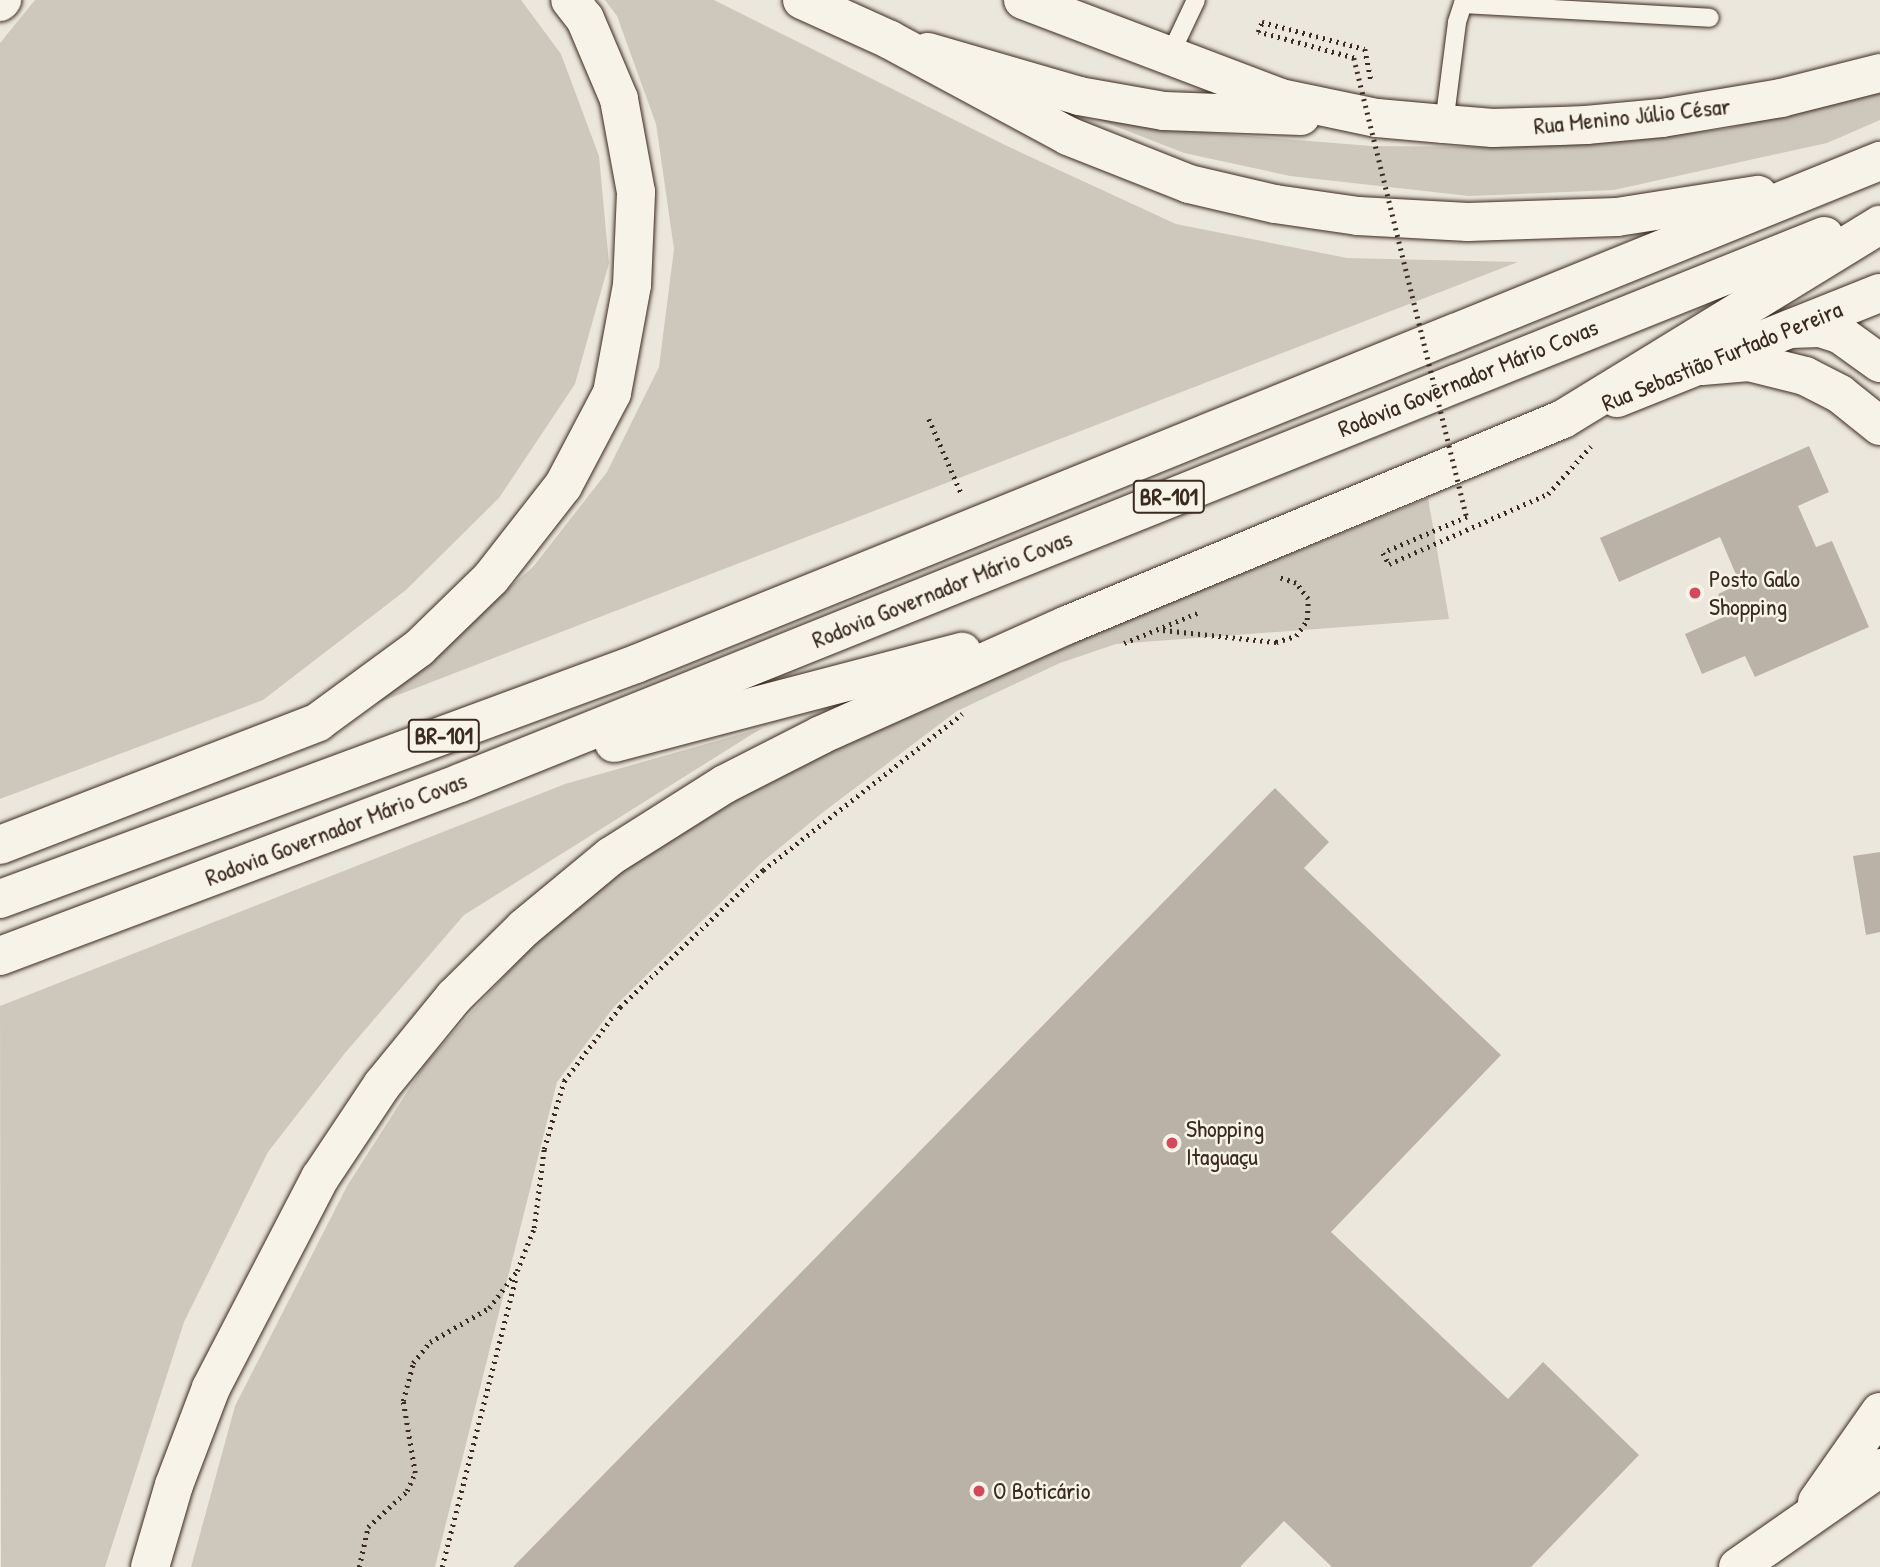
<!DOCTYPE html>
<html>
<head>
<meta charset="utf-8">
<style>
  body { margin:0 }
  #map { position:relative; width:1880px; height:1567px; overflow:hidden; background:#ece7dc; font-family:"Patrick Hand",sans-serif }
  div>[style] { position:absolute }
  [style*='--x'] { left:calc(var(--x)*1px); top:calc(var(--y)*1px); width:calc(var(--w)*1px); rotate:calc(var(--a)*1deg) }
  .green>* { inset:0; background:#cec8bc }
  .building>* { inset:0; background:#bab2a7 }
  .path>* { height:4.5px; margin-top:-2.25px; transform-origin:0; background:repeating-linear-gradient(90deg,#3b2a1e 0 2px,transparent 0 7px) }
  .roads { filter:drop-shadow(0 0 2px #3b2a1e) drop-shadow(0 0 2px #3b2a1e) }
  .service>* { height:18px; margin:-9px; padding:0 9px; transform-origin:9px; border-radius:9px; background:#f7f3e8 }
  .secondary>* { height:38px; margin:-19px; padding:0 19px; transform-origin:19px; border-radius:19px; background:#f7f3e8 }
  .primary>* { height:38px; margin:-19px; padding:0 19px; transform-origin:19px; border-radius:19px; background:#f7f3e8 }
  .motorway>* { height:38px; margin:-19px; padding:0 19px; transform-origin:19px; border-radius:19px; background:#f7f3e8 }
  .path-bridge>* { height:4.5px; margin-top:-2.25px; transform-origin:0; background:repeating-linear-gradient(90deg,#3b2a1e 0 2px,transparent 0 7px) }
  .dots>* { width:19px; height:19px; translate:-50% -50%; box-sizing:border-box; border:4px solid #f7f3e8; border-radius:50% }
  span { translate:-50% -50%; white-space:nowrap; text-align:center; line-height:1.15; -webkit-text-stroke:5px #f7f3e8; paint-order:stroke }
  .shield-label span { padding:2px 5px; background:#f7f3e8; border:2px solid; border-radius:5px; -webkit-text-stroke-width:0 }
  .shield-label { font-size:23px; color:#3b2a1e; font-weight:700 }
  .street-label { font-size:24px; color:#3b2a1e }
  .poi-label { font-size:24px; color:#3b2a1e }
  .left { translate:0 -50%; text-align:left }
</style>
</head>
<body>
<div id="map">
  <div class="green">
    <i style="clip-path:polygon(35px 0,521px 0,561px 54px,599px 156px,609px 263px,575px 384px,499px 498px,406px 590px,263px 700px,0 799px,0 43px)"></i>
    <i style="clip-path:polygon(605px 0,714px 0,1007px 146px,1176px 224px,1347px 258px,1518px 262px,372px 705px,533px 567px,607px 472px,659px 367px,674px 249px,656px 124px,617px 16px)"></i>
    <i style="clip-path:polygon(1880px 91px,1880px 120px,1827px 143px,1614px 190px,1469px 196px,1290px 176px,1184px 153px,1043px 98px,1210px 133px,1371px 146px,1498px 147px,1601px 143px,1725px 129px)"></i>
    <i style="clip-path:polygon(1428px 498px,1449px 619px,1116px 644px,1060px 663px,957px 711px,822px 813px,760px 864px,614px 1007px,557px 1082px,435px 1567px,191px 1567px,235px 1406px,347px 1186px,425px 1064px,543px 933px,658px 843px,777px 770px,947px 693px)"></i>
    <i style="clip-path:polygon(762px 728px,464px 915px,345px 1053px,268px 1152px,184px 1322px,105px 1567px,1px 1567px,0 1006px,565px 784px)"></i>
  </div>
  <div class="building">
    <i style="clip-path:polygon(1809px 446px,1829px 492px,1798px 506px,1816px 547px,1832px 541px,1869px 627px,1755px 677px,1745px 656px,1702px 674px,1685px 634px,1728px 615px,1718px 594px,1740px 584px,1720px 537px,1619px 582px,1600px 538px)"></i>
    <i style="clip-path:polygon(1275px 788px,1329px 842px,1304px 868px,1501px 1055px,1331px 1232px,1508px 1399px,1543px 1362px,1639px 1455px,1531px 1567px,1332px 1567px,1284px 1521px,1240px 1567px,513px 1567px)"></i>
    <i style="clip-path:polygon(1880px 852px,1880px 932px,1866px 935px,1853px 856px)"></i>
  </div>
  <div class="path">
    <i style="--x:1354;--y:58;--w:99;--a:-164.8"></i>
    <i style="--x:1258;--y:32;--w:11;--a:-68"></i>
    <i style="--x:1262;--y:22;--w:106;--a:14.7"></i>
    <i style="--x:1365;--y:49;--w:33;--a:79"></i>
    <i style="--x:929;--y:419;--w:83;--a:66.5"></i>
    <i style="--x:1467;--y:517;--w:91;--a:156.8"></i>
    <i style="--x:1383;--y:553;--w:13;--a:61"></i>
    <i style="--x:1389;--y:564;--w:174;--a:-23.8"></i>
    <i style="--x:1548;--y:494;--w:64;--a:-48.1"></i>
    <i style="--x:1163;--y:630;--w:114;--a:6.1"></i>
    <i style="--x:1276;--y:642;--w:21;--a:-17"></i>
    <i style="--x:1296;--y:636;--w:19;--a:-55"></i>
    <i style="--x:1307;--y:620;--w:21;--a:-87"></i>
    <i style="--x:1308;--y:599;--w:20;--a:-127"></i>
    <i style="--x:1296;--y:583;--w:19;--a:-162"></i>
    <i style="--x:1124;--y:643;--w:79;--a:-22.3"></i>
    <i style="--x:359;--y:1567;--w:41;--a:-77.3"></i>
    <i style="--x:368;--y:1527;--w:53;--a:-42.7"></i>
    <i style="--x:407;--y:1491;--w:20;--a:-66"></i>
    <i style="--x:415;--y:1473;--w:73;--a:-99.5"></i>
    <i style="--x:403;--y:1401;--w:39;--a:-75"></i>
    <i style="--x:413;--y:1363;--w:27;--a:-51"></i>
    <i style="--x:430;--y:1342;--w:68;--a:-30"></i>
    <i style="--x:489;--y:1308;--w:46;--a:-52.9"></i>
    <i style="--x:517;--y:1271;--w:46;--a:-68.4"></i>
    <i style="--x:534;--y:1228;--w:80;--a:-82.8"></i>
    <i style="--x:544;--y:1149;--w:71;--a:-73.6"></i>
    <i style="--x:564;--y:1081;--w:93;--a:-52.9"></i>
    <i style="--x:620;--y:1007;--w:198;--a:-43.8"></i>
    <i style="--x:763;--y:870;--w:253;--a:-38.1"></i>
    <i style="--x:442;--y:1567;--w:300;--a:-75.7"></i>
  </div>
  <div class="roads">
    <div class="service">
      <i style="--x:1169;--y:57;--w:63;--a:-64.7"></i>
      <i style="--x:1444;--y:124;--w:103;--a:-82.7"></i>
      <i style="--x:1457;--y:22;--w:19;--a:-72"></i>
      <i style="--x:1463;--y:4;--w:247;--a:3.2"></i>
    </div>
    <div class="secondary">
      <i style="--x:1790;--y:329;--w:30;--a:-2"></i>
      <i style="--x:1820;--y:328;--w:22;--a:18"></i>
      <i style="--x:1841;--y:335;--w:48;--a:35.7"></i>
      <i style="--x:1702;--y:366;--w:47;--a:-4.9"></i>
      <i style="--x:1749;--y:362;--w:58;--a:14"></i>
      <i style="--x:1805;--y:376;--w:39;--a:27"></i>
      <i style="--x:1840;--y:394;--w:51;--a:38.7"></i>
      <i style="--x:1817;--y:1502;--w:110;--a:-55"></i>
      <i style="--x:1738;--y:1567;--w:173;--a:-34.9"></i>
    </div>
    <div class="primary">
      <i style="--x:1023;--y:0;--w:276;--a:20.8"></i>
      <i style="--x:1281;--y:98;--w:98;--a:11.8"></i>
      <i style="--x:1377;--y:118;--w:67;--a:5.1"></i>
      <i style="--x:1444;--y:124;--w:49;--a:4.7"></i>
      <i style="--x:1493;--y:128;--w:93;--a:-1.8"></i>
      <i style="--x:1586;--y:125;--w:76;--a:-5.3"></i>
      <i style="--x:1662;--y:118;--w:121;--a:-9.5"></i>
      <i style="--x:1781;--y:98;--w:102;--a:-14.2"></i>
      <i style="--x:928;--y:52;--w:157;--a:16.2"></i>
      <i style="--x:1079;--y:96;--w:86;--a:10"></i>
      <i style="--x:1164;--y:111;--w:137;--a:2.1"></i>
      <i style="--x:1617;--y:398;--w:283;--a:-21.8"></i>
    </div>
    <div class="motorway">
      <i style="--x:802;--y:0;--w:97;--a:24.4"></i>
      <i style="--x:890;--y:40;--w:202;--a:28.3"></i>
      <i style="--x:1068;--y:136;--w:130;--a:21.6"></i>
      <i style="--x:1189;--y:184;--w:88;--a:13.1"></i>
      <i style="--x:1275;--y:204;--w:84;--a:8.2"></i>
      <i style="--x:1358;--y:216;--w:110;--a:3.1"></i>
      <i style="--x:1468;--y:222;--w:149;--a:-1.9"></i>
      <i style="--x:1617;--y:217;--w:143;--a:-8.9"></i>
      <i style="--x:0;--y:2;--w:3;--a:-45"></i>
      <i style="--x:614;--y:743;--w:360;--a:-14.7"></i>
      <i style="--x:0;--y:845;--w:341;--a:-21.1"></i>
      <i style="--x:318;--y:722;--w:125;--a:-36.2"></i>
      <i style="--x:419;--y:648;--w:100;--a:-44.2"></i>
      <i style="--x:491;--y:578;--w:117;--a:-52"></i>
      <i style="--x:563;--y:486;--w:105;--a:-62.2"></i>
      <i style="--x:612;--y:393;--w:110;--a:-79.5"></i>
      <i style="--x:632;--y:285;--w:93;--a:-87.5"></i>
      <i style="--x:636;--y:192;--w:95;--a:-100.4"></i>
      <i style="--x:619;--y:99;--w:87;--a:-113"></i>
      <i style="--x:585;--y:19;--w:24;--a:-128"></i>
      <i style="--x:0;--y:899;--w:678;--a:-20.28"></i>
      <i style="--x:636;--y:664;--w:1342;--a:-22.02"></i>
      <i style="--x:0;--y:956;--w:491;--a:-20.6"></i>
      <i style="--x:460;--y:783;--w:1470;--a:-21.85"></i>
      <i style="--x:150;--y:1567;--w:85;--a:-73.7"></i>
      <i style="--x:174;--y:1485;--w:104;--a:-69.1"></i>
      <i style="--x:211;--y:1388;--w:237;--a:-62.6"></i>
      <i style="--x:320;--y:1178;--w:112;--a:-56.3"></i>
      <i style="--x:382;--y:1085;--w:114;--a:-50.7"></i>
      <i style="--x:454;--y:997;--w:98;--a:-44.6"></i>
      <i style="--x:524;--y:928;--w:113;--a:-39.6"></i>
      <i style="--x:611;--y:856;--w:135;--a:-32.3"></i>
      <i style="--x:725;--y:784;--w:108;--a:-27"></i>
      <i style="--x:821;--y:735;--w:269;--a:-24.1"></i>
      <i style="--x:1067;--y:625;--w:537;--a:-22.55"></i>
      <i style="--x:1563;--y:419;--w:372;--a:-31.5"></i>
    </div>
  </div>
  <div class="path-bridge">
    <i style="--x:1354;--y:58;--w:473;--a:76.2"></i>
  </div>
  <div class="dots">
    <i style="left:1695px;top:593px;background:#d1495b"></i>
    <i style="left:1172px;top:1143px;background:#d1495b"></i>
    <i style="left:979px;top:1491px;background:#d1495b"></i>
  </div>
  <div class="shield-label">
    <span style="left:1169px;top:497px">BR-101</span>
    <span style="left:444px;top:736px">BR-101</span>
  </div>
  <div class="street-label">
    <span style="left:1632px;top:116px;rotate:-6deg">Rua Menino Júlio César</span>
    <span style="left:1722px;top:356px;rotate:-22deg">Rua Sebastião Furtado Pereira</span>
    <span style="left:1468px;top:378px;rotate:-22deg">Rodovia Governador Mário Covas</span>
    <span style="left:942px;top:589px;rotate:-22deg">Rodovia Governador Mário Covas</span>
    <span style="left:336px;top:829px;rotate:-21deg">Rodovia Governador Mário Covas</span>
  </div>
  <div class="poi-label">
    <span class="left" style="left:1709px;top:593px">Posto Galo<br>Shopping</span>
    <span class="left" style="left:1186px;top:1143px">Shopping<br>Itaguaçu</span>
    <span class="left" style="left:993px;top:1491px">O Boticário</span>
  </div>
</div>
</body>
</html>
